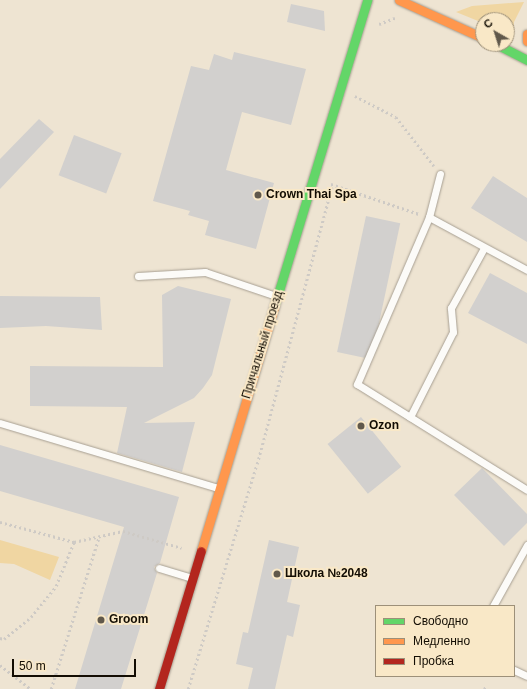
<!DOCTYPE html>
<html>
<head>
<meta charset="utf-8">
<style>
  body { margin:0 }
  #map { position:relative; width:527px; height:689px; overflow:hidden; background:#eee4d2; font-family:Helvetica,sans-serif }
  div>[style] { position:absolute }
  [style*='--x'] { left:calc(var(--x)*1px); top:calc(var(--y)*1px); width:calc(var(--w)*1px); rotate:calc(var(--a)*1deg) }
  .green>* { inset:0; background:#f0d6a2 }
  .building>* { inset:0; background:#d2d0ce; transform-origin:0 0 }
  .path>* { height:2.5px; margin-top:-1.25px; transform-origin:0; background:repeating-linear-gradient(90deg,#cecac5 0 2px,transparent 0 5px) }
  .roads { filter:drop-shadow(0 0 1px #a79f92) drop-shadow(0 0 1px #a79f92) }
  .lane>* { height:7px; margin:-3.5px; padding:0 3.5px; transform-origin:3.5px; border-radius:3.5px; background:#fcfbf8 }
  .fast>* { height:9px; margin:-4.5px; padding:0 4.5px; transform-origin:4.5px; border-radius:4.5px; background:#63d668 }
  .slow>* { height:9px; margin:-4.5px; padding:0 4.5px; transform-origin:4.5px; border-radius:4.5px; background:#ff974d }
  .jam>* { height:9px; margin:-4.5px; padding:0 4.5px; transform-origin:4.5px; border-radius:4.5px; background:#b3261e }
  .dots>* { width:11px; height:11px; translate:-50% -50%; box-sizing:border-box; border:2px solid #f9e8c7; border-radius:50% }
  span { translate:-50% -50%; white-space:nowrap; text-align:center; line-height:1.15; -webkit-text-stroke:4px #f9e8c7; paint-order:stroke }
  .poi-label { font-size:12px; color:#130d03; font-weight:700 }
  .left { translate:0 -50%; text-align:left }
  .street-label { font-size:12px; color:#130d03 }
  .legend { position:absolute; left:375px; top:605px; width:140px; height:72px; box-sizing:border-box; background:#f9e8c7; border:1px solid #9d9079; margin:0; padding:5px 7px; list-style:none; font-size:12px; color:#130d03 }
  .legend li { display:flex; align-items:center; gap:8px; height:20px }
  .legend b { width:20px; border:1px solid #9d9079 }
  .north { position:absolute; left:475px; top:12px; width:40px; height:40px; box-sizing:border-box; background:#f9e8c7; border:1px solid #9d9079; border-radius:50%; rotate:321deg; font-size:11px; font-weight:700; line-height:16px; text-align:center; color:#130d03 }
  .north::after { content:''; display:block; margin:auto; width:14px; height:18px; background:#60584b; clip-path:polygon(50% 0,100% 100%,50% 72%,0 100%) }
  .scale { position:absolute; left:12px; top:659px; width:124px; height:18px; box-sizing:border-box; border:2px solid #130d03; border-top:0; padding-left:5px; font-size:12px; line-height:14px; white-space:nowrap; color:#130d03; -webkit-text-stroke:3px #f9e8c7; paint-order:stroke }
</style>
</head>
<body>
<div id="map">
  <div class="green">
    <i style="clip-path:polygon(524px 2px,514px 22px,513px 36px,507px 34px,507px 20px,483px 20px,483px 23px,456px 12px,472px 6px)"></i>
    <i style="clip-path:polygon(0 540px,59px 557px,50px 580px,14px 564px,0 563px)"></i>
  </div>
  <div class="building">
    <i style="clip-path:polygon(291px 4px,324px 11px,325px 31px,287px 22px)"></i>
    <i style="clip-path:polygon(234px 52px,306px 69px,291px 125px,242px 112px,226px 170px,274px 183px,256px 249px,205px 235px,209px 221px,188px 215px,190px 211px,153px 201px,191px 66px,209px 70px,214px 54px,232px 60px)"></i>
    <i style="clip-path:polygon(39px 119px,54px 132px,0 189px,0 159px)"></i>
    <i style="left:74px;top:135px;width:51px;height:43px;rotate:21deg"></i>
    <i style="clip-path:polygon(493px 176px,527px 198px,527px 242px,471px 208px)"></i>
    <i style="left:366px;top:216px;width:35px;height:139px;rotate:12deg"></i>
    <i style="clip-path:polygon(490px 273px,527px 293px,527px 344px,468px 313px)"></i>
    <i style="clip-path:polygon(178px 286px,231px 299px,212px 375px,203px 388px,194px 398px,144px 423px,195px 422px,182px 472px,117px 453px,127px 407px,30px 406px,30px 366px,163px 367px,162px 295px)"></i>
    <i style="clip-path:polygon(0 296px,100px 297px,102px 330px,46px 326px,0 328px)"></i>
    <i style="left:361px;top:417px;width:64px;height:43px;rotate:51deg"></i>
    <i style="clip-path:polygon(0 445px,179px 497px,160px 563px,154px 567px,157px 573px,121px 689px,75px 689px,124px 527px,0 491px)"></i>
    <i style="clip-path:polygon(482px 468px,527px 514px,527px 523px,504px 546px,454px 495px)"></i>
    <i style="clip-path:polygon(269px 540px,299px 547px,287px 602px,300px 605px,293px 637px,287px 635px,275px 689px,248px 689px,253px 668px,236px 664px,243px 632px,248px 633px)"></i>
  </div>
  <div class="path">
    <i style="--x:379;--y:24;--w:17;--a:-21"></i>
    <i style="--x:355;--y:96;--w:46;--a:27.1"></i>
    <i style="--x:396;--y:117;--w:62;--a:52.2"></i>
    <i style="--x:331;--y:184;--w:93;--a:18.8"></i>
    <i style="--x:0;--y:522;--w:77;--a:15.1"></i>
    <i style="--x:74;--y:542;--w:50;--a:-12.7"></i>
    <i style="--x:123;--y:531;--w:61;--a:16.1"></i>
    <i style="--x:0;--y:638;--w:4;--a:14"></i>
    <i style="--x:4;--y:639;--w:35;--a:-39"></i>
    <i style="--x:31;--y:617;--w:40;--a:-51"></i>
    <i style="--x:56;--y:586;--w:48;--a:-67.8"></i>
    <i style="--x:0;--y:665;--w:39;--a:38"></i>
    <i style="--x:51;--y:689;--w:159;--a:-72.5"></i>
    <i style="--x:188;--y:689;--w:235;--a:-73"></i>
    <i style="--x:257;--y:464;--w:288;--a:-74.9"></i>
    <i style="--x:484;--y:689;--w:3;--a:-45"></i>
  </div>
  <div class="roads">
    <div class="lane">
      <i style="--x:440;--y:174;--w:44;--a:104.3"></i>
      <i style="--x:429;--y:217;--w:111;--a:28.4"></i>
      <i style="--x:429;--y:217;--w:182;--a:113.3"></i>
      <i style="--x:357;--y:384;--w:200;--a:31.9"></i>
      <i style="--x:138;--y:276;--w:67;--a:-3.4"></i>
      <i style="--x:205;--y:272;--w:75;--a:18.7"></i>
      <i style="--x:410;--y:417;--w:95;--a:-63.2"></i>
      <i style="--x:453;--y:332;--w:24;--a:-95"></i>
      <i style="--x:451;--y:308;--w:68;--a:-61.2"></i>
      <i style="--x:0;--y:423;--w:227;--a:16.6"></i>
      <i style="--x:159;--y:568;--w:34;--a:17"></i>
      <i style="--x:493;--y:606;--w:70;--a:-60.9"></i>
      <i style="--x:514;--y:670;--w:14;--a:25"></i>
    </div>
    <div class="fast">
      <i style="--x:496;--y:44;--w:35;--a:27"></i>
      <i style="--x:274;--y:307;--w:321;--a:-73.1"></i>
    </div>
    <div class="slow">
      <i style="--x:399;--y:0;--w:92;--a:24.3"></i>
      <i style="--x:527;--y:34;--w:7;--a:90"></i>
      <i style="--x:201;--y:551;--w:255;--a:-73.3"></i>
    </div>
    <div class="jam">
      <i style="--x:159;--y:689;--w:144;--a:-73.1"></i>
    </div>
  </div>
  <div class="dots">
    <i style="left:258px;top:195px;background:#60584b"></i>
    <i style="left:361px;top:426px;background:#60584b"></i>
    <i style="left:277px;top:574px;background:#60584b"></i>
    <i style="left:101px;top:620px;background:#60584b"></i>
  </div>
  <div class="poi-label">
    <span class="left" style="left:266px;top:195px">Crown Thai Spa</span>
    <span class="left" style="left:369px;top:426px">Ozon</span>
    <span class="left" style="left:285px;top:574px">Школа №2048</span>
    <span class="left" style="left:109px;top:620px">Groom</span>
  </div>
  <div class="street-label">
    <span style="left:263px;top:345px;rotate:-73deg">Причальный проезд</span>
  </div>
  <ul class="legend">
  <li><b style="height:5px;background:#63d668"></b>Свободно</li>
  <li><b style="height:5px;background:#ff974d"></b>Медленно</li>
  <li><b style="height:5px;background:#b3261e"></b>Пробка</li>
  </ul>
  <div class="north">С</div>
  <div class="scale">50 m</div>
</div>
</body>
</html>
